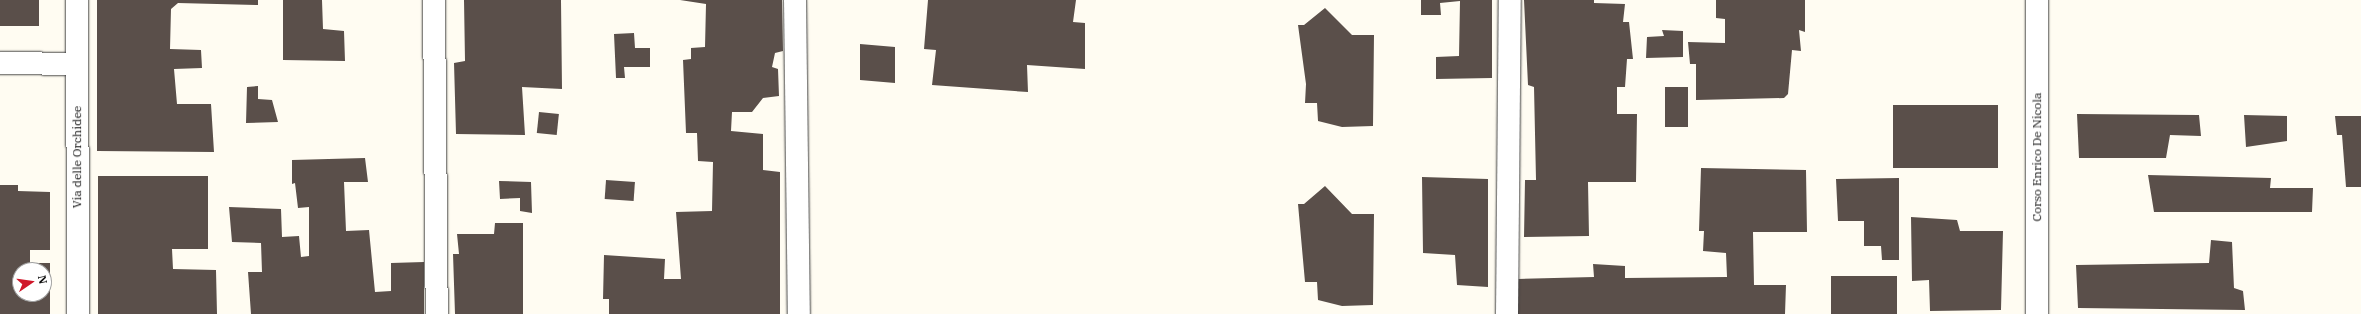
<!DOCTYPE html>
<html>
<head>
<meta charset="utf-8">
<style>
  body { margin:0 }
  #map { position:relative; width:2361px; height:314px; overflow:hidden; background:#fffcf2; font-family:"IBM Plex Serif",serif }
  div>[style] { position:absolute }
  [style*='--x'] { left:calc(var(--x)*1px); top:calc(var(--y)*1px); width:calc(var(--w)*1px); rotate:calc(var(--a)*1deg) }
  .building>* { inset:0; background:#5a4f4a; transform-origin:0 0 }
  .roads { filter:drop-shadow(0 0 1px #424242) drop-shadow(0 0 1px #424242) }
  .minor>* { height:22px; margin:-11px; padding:0 11px; transform-origin:11px; border-radius:11px; background:#fff }
  span { translate:-50% -50%; white-space:nowrap; text-align:center; line-height:1.15; -webkit-text-stroke:4px #fff; paint-order:stroke }
  .street-label { font-size:12px; color:#0f0f0f }
  .north { position:absolute; left:12px; top:262px; width:40px; height:40px; box-sizing:border-box; background:#fff; border:1px solid #9f9f9f; border-radius:50%; rotate:77deg; font-size:11px; font-weight:700; line-height:16px; text-align:center; color:#0f0f0f }
  .north::after { content:''; display:block; margin:auto; width:14px; height:18px; background:#d0172a; clip-path:polygon(50% 0,100% 100%,50% 72%,0 100%) }
</style>
</head>
<body>
<div id="map">
  <div class="building">
    <i style="left:0;top:0;width:39px;height:26px"></i>
    <i style="clip-path:polygon(97px 0,258px 0,258px 5px,178px 3px,171px 9px,170px 49px,201px 50px,202px 68px,174px 69px,177px 104px,211px 104px,214px 152px,97px 151px)"></i>
    <i style="clip-path:polygon(283px 0,322px 0,323px 29px,344px 31px,345px 61px,283px 60px)"></i>
    <i style="clip-path:polygon(464px 0,561px 0,562px 89px,522px 87px,525px 135px,456px 134px,454px 63px,465px 61px)"></i>
    <i style="clip-path:polygon(680px 0,782px 0,783px 51px,775px 53px,772px 67px,778px 69px,779px 96px,763px 98px,752px 112px,732px 112px,731px 131px,763px 134px,763px 170px,780px 172px,780px 314px,609px 314px,609px 299px,603px 299px,604px 255px,665px 259px,664px 279px,681px 279px,676px 212px,712px 211px,713px 162px,698px 161px,697px 133px,686px 133px,683px 60px,691px 59px,691px 48px,705px 47px,706px 4px)"></i>
    <i style="clip-path:polygon(928px 0,1076px 0,1073px 22px,1085px 23px,1085px 69px,1027px 65px,1028px 92px,932px 85px,936px 50px,924px 49px)"></i>
    <i style="clip-path:polygon(1421px 0,1492px 0,1492px 78px,1436px 79px,1436px 57px,1459px 56px,1460px 1px,1440px 3px,1441px 15px,1421px 15px)"></i>
    <i style="clip-path:polygon(1524px 0,1594px 0,1594px 3px,1625px 4px,1623px 22px,1629px 22px,1633px 59px,1627px 59px,1625px 87px,1617px 87px,1617px 114px,1637px 114px,1636px 182px,1588px 182px,1589px 236px,1524px 237px,1525px 180px,1536px 180px,1534px 87px,1528px 85px)"></i>
    <i style="clip-path:polygon(1716px 0,1805px 0,1805px 32px,1799px 30px,1801px 51px,1792px 50px,1788px 94px,1784px 98px,1696px 100px,1696px 64px,1690px 64px,1688px 42px,1725px 43px,1725px 19px,1716px 18px)"></i>
    <i style="clip-path:polygon(1325px 8px,1352px 35px,1374px 35px,1373px 126px,1342px 127px,1318px 121px,1317px 103px,1305px 103px,1306px 84px,1298px 25px,1304px 25px)"></i>
    <i style="clip-path:polygon(1662px 30px,1683px 31px,1683px 57px,1646px 58px,1647px 37px,1664px 36px)"></i>
    <i style="clip-path:polygon(634px 33px,635px 48px,650px 48px,650px 67px,624px 67px,625px 78px,616px 78px,614px 34px)"></i>
    <i style="clip-path:polygon(860px 44px,895px 47px,895px 83px,860px 80px)"></i>
    <i style="clip-path:polygon(258px 86px,258px 99px,272px 100px,278px 122px,246px 123px,247px 87px)"></i>
    <i style="left:1665px;top:87px;width:23px;height:40px"></i>
    <i style="left:1893px;top:105px;width:105px;height:63px"></i>
    <i style="left:539px;top:112px;width:20px;height:21px;rotate:6deg"></i>
    <i style="clip-path:polygon(2077px 114px,2199px 115px,2201px 136px,2170px 135px,2166px 158px,2079px 158px)"></i>
    <i style="clip-path:polygon(2244px 115px,2287px 116px,2287px 141px,2246px 147px)"></i>
    <i style="clip-path:polygon(2335px 116px,2361px 116px,2361px 187px,2346px 187px,2342px 135px,2337px 135px)"></i>
    <i style="clip-path:polygon(365px 158px,368px 182px,344px 182px,346px 231px,369px 230px,375px 292px,391px 291px,391px 263px,424px 262px,424px 314px,251px 314px,248px 272px,262px 272px,261px 243px,232px 242px,229px 207px,281px 209px,282px 237px,299px 236px,301px 257px,309px 256px,309px 207px,298px 208px,295px 183px,292px 184px,292px 160px)"></i>
    <i style="clip-path:polygon(1701px 168px,1806px 170px,1807px 232px,1753px 232px,1754px 285px,1786px 285px,1785px 314px,1518px 314px,1518px 279px,1594px 277px,1593px 264px,1625px 266px,1625px 278px,1727px 277px,1726px 253px,1703px 251px,1704px 231px,1699px 231px)"></i>
    <i style="clip-path:polygon(2148px 175px,2271px 178px,2270px 188px,2313px 188px,2312px 212px,2154px 212px)"></i>
    <i style="clip-path:polygon(98px 176px,208px 176px,208px 249px,172px 249px,173px 269px,216px 270px,217px 314px,98px 314px)"></i>
    <i style="clip-path:polygon(1422px 177px,1488px 179px,1488px 287px,1457px 285px,1455px 255px,1423px 253px)"></i>
    <i style="clip-path:polygon(1899px 178px,1899px 260px,1882px 260px,1881px 246px,1864px 246px,1864px 221px,1838px 221px,1836px 179px)"></i>
    <i style="left:606px;top:180px;width:29px;height:19px;rotate:4deg"></i>
    <i style="clip-path:polygon(499px 181px,531px 182px,532px 213px,520px 211px,520px 198px,500px 199px)"></i>
    <i style="clip-path:polygon(evenodd,0 185px,18px 185px,18px 191px,50px 192px,50px 250px,30px 250px,30px 263px,50px 263px,50px 314px,0 314px,0 185px,20px 270px,44px 270px,44px 294px,20px 294px,20px 270px)"></i>
    <i style="clip-path:polygon(1325px 186px,1352px 214px,1374px 214px,1373px 305px,1342px 306px,1318px 300px,1317px 282px,1305px 282px,1298px 204px,1304px 204px)"></i>
    <i style="clip-path:polygon(1911px 217px,1957px 220px,1960px 231px,2003px 231px,2001px 310px,1930px 311px,1929px 280px,1912px 281px)"></i>
    <i style="clip-path:polygon(495px 223px,523px 223px,523px 314px,455px 314px,453px 254px,459px 254px,457px 234px,494px 234px)"></i>
    <i style="clip-path:polygon(2211px 240px,2232px 242px,2234px 288px,2243px 291px,2245px 310px,2078px 308px,2076px 265px,2209px 263px)"></i>
    <i style="left:1831px;top:276px;width:66px;height:38px"></i>
  </div>
  <div class="roads">
    <div class="minor">
      <i style="--x:77;--y:0;--w:314;--a:89.8"></i>
      <i style="--x:434;--y:0;--w:314;--a:89.5"></i>
      <i style="--x:795;--y:0;--w:314;--a:89.3"></i>
      <i style="--x:0;--y:63;--w:77;--a:0.7"></i>
      <i style="--x:1507;--y:314;--w:314;--a:-89.5"></i>
      <i style="--x:2037;--y:314;--w:314;--a:-90"></i>
    </div>
  </div>
  <div class="street-label">
    <span style="left:77px;top:157px;rotate:-90deg">Via delle Orchidee</span>
    <span style="left:2037px;top:157px;rotate:-90deg">Corso Enrico De Nicola</span>
  </div>
  <div class="north">N</div>
</div>
</body>
</html>
